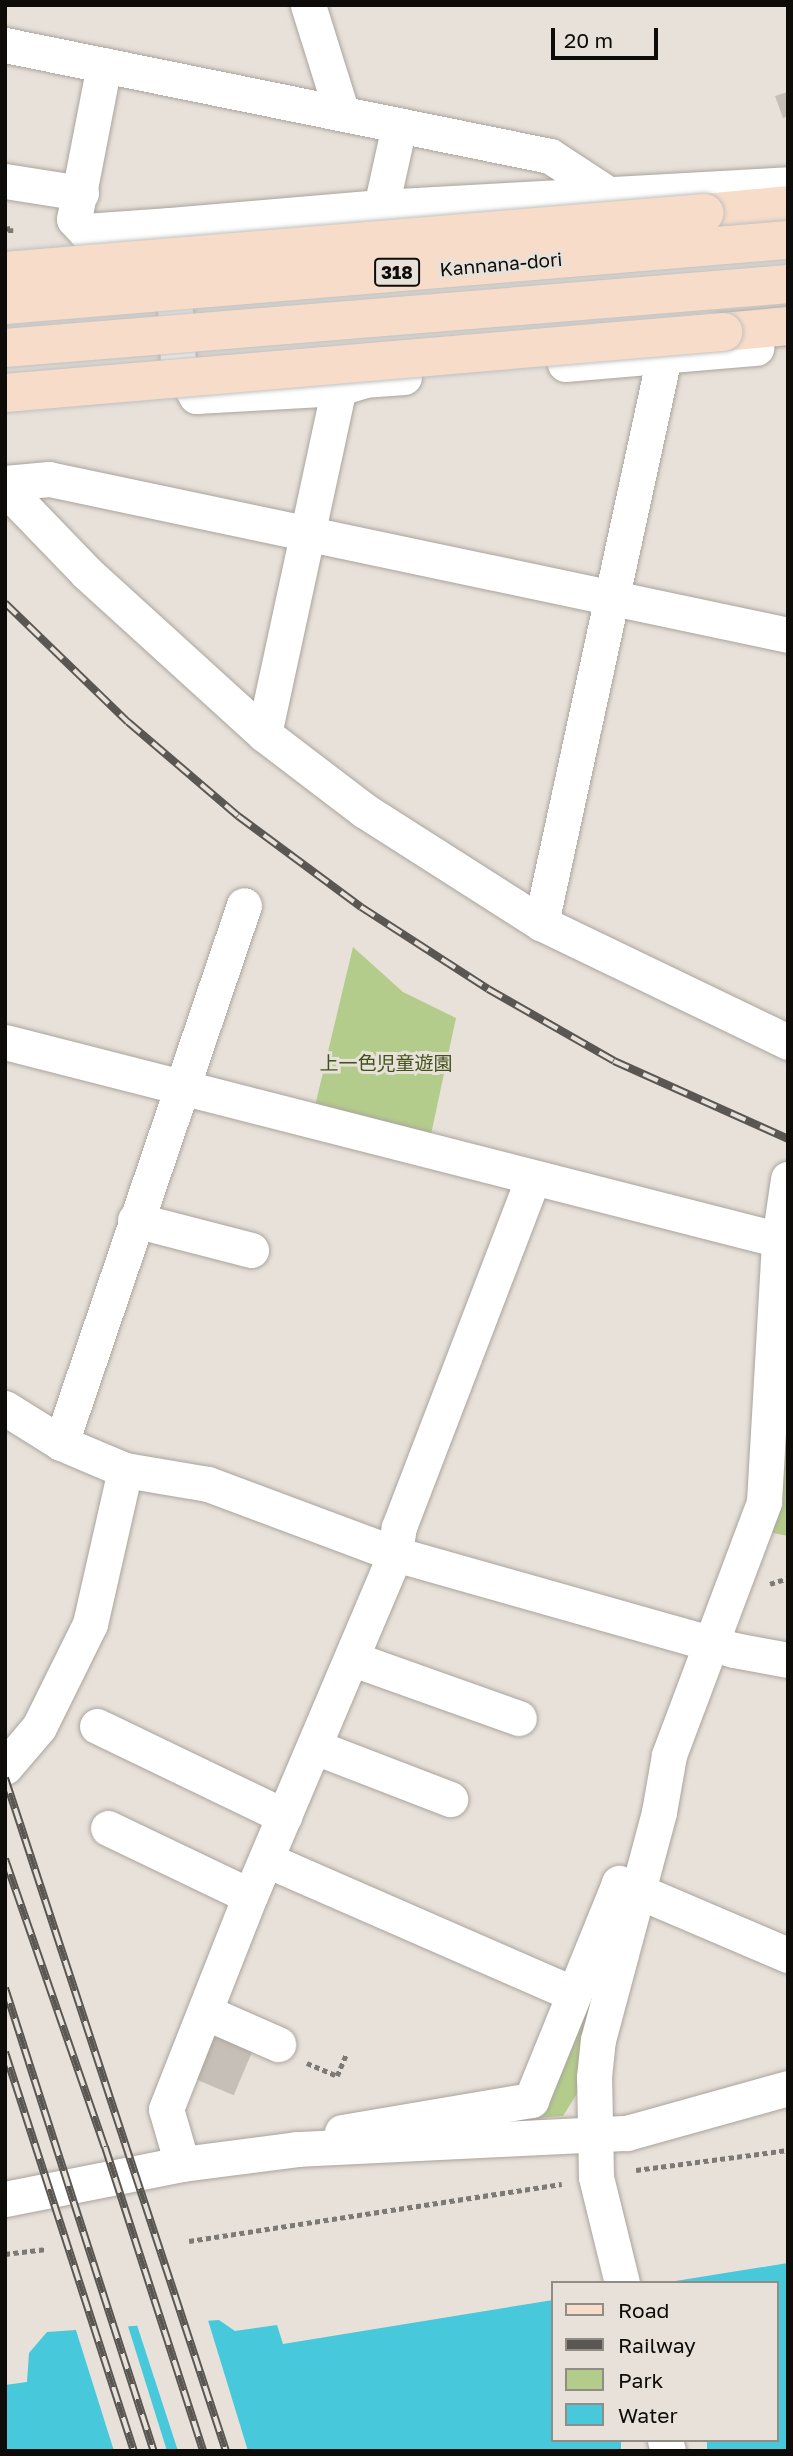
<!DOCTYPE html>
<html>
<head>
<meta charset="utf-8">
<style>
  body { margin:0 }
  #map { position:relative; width:793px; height:2456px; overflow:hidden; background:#e7e1da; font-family:"Golos Text","Noto Sans JP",sans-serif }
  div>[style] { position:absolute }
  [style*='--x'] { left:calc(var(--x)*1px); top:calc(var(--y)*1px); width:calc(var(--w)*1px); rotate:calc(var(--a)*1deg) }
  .green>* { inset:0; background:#b4cc8b }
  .water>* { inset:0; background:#47c8db }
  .pier>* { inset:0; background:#e7e1da; transform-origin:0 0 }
  .building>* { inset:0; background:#c5bfb8; transform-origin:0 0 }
  .path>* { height:4.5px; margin-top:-2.25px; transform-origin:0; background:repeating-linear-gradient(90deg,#7d7974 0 5px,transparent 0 8.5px) }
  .roads { filter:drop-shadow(0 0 2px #aaa49d) drop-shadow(0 0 2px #aaa49d) }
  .minor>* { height:35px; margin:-17.5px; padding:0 17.5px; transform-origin:17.5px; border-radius:17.5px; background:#fff }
  .major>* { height:38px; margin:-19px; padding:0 19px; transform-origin:19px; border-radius:19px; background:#f8dcca }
  .rail>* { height:8px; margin-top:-4px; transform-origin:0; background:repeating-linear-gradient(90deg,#e7e1da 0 16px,#5a5652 0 32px); box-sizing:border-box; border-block:2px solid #5a5652 }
  .bridges { filter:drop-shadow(0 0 2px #c0c0bf) drop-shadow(0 0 2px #c0c0bf) }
  .major-bridge>* { height:38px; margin:-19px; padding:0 19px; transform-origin:19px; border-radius:19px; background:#f8dcca }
  span { translate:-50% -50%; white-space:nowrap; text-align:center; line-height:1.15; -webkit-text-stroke:6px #e7e1da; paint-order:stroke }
  .shield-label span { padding:2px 5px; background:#e7e1da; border:2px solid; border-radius:5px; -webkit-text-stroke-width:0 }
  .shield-label { font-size:18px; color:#0e0c09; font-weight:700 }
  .street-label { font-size:19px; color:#0e0c09 }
  .park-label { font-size:19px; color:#415319 }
  .frame { position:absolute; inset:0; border:7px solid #0e0c09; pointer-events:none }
  .legend { position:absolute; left:551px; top:2281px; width:228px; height:161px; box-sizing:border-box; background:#e7e1da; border:2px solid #908c86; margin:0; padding:9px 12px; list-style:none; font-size:21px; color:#0e0c09 }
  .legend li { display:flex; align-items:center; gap:14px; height:35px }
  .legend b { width:35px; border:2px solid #908c86 }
  .scale { position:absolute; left:551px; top:28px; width:107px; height:32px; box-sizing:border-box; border:4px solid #0e0c09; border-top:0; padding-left:9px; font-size:21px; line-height:24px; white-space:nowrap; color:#0e0c09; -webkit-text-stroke:5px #e7e1da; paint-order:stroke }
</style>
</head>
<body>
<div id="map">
  <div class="green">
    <i style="clip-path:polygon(353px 947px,403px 992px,456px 1018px,430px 1139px,314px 1110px)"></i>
    <i style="clip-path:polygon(788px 1318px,788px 1536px,758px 1530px)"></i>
    <i style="clip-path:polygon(618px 1902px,578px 2092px,563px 2116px,394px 2129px,537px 2107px)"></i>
  </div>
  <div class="water">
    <i style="clip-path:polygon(788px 2263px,788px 2451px,5px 2451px,5px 2385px,27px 2382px,29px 2353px,47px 2332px,219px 2320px,235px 2331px,277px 2325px,283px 2344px,553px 2300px,553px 2440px,777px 2440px,777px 2283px,663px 2283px)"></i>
  </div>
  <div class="pier">
    <i style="clip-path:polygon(207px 2317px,248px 2451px,178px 2451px,136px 2322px)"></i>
    <i style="clip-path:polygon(127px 2323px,167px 2451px,114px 2451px,75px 2327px)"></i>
    <i style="left:621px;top:2440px;width:86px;height:11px"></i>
  </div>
  <div class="building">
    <i style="clip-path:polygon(788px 92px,788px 116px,783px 118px,775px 96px)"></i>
    <i style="left:216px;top:2027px;width:43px;height:56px;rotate:23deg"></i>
  </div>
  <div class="path">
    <i style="--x:5;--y:229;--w:6;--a:-9"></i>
    <i style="--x:11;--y:228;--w:8;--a:90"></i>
    <i style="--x:770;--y:1584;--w:19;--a:-18"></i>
    <i style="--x:307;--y:2063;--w:33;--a:23"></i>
    <i style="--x:337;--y:2076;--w:25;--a:-67"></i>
    <i style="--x:636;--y:2170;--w:153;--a:-7.5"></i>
    <i style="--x:189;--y:2241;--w:377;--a:-8.7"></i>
    <i style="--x:5;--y:2254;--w:42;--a:-6.8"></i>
  </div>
  <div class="roads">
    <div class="minor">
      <i style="--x:308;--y:5;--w:110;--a:72.6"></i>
      <i style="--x:5;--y:45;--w:556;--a:11.51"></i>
      <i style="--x:550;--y:156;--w:66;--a:33.2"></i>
      <i style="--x:104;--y:65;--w:157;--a:101"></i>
      <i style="--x:74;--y:219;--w:16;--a:47"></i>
      <i style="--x:85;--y:231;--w:85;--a:-4"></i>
      <i style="--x:5;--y:181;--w:77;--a:9"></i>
      <i style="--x:381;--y:207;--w:83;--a:-77.5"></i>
      <i style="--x:565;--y:364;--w:192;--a:-4.8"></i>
      <i style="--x:404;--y:377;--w:39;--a:176"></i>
      <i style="--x:365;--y:380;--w:27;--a:163"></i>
      <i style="--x:339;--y:388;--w:143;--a:176.8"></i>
      <i style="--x:196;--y:396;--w:38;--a:-118"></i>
      <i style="--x:178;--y:362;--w:137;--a:-93.3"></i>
      <i style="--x:170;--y:225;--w:212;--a:-4.9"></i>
      <i style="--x:381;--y:207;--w:408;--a:-3.2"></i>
      <i style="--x:5;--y:483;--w:44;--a:-5.2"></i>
      <i style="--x:49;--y:479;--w:755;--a:11.92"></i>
      <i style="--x:5;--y:488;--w:118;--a:46"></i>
      <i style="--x:87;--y:573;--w:239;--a:42.3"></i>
      <i style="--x:264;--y:734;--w:127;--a:37.3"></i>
      <i style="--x:365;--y:811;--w:209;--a:32.5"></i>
      <i style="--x:541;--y:923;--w:274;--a:25.7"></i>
      <i style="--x:264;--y:734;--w:354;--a:-77.8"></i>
      <i style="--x:541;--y:923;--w:579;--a:-77.74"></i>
      <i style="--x:5;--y:1042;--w:808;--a:14.33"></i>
      <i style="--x:135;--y:1220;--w:120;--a:14.5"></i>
      <i style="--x:5;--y:1408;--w:66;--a:32"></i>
      <i style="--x:61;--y:1443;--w:69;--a:22.9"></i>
      <i style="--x:125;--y:1470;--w:84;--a:9.6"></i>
      <i style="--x:208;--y:1484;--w:200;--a:20.5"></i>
      <i style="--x:395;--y:1554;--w:352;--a:15.8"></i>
      <i style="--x:734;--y:1650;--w:55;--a:10.5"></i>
      <i style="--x:61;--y:1443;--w:568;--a:-71.21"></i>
      <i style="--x:353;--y:1659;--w:176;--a:19.6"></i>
      <i style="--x:97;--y:1726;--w:208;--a:25.7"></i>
      <i style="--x:315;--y:1747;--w:145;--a:21.1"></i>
      <i style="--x:5;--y:1767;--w:52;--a:-49.6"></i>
      <i style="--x:39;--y:1727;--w:115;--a:-63.7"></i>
      <i style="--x:90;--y:1624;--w:158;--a:-77.2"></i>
      <i style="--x:108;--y:1828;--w:157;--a:25.6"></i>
      <i style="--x:267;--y:1860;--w:333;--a:23.6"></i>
      <i style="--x:205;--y:2012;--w:80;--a:23.7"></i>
      <i style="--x:342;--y:2132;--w:192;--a:-9.6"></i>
      <i style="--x:531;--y:2100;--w:234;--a:-67.9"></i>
      <i style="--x:619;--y:1883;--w:184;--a:23.1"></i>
      <i style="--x:182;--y:2164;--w:57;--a:-106.2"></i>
      <i style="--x:166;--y:2109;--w:229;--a:-68.5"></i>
      <i style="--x:250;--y:1896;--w:371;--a:-67"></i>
      <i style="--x:395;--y:1554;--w:27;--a:-82"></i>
      <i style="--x:399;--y:1527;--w:374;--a:-69"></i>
      <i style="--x:5;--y:2199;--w:180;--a:-11.2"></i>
      <i style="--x:182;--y:2164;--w:116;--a:-7.4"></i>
      <i style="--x:297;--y:2149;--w:330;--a:-2.8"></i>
      <i style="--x:627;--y:2133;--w:167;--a:-15.6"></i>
      <i style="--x:622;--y:2283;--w:109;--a:-103.8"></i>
      <i style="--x:596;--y:2177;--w:100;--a:-91.1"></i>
      <i style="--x:594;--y:2077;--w:37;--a:-84"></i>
      <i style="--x:598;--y:2040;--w:236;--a:-75"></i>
      <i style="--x:659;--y:1812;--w:58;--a:-80"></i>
      <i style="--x:669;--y:1755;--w:270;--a:-69.4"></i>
      <i style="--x:764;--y:1502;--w:262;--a:-86.7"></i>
      <i style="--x:779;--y:1240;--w:62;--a:-81.6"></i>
      <i style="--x:665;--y:2440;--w:11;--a:75"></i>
    </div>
    <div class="major">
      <i style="--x:705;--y:213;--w:83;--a:-5.5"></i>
      <i style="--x:723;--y:332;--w:65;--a:-5.3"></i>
    </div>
  </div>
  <div class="rail">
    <i style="--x:5;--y:603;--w:171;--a:44.1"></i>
    <i style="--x:128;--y:722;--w:145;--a:40.5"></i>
    <i style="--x:238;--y:816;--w:153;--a:36.5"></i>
    <i style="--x:361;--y:907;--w:151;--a:32.8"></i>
    <i style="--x:488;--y:989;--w:145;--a:29.7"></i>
    <i style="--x:614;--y:1061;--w:191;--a:24.1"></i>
    <i style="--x:5;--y:1778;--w:708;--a:71.82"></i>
    <i style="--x:5;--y:1859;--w:305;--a:70.9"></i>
    <i style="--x:105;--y:2147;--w:319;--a:72.1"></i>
    <i style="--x:5;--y:1988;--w:486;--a:72.2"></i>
    <i style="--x:5;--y:2052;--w:419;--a:72.1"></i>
  </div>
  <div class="bridges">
    <div class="major-bridge">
      <i style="--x:5;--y:271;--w:702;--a:-4.74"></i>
      <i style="--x:5;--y:305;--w:786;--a:-4.75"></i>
      <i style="--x:5;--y:348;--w:786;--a:-4.67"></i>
      <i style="--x:5;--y:393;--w:721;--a:-4.86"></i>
    </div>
  </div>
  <div class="shield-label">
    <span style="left:397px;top:272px">318</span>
  </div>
  <div class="street-label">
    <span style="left:501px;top:264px;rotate:-5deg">Kannana-dori</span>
  </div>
  <div class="park-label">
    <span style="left:386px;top:1063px">上一色児童遊園</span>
  </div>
  <div class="frame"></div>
  <ul class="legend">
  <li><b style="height:9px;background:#f8dcca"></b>Road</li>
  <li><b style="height:9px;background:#5a5652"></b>Railway</li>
  <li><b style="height:19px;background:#b4cc8b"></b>Park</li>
  <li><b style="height:19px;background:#47c8db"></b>Water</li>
  </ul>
  <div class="scale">20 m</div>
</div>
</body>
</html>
